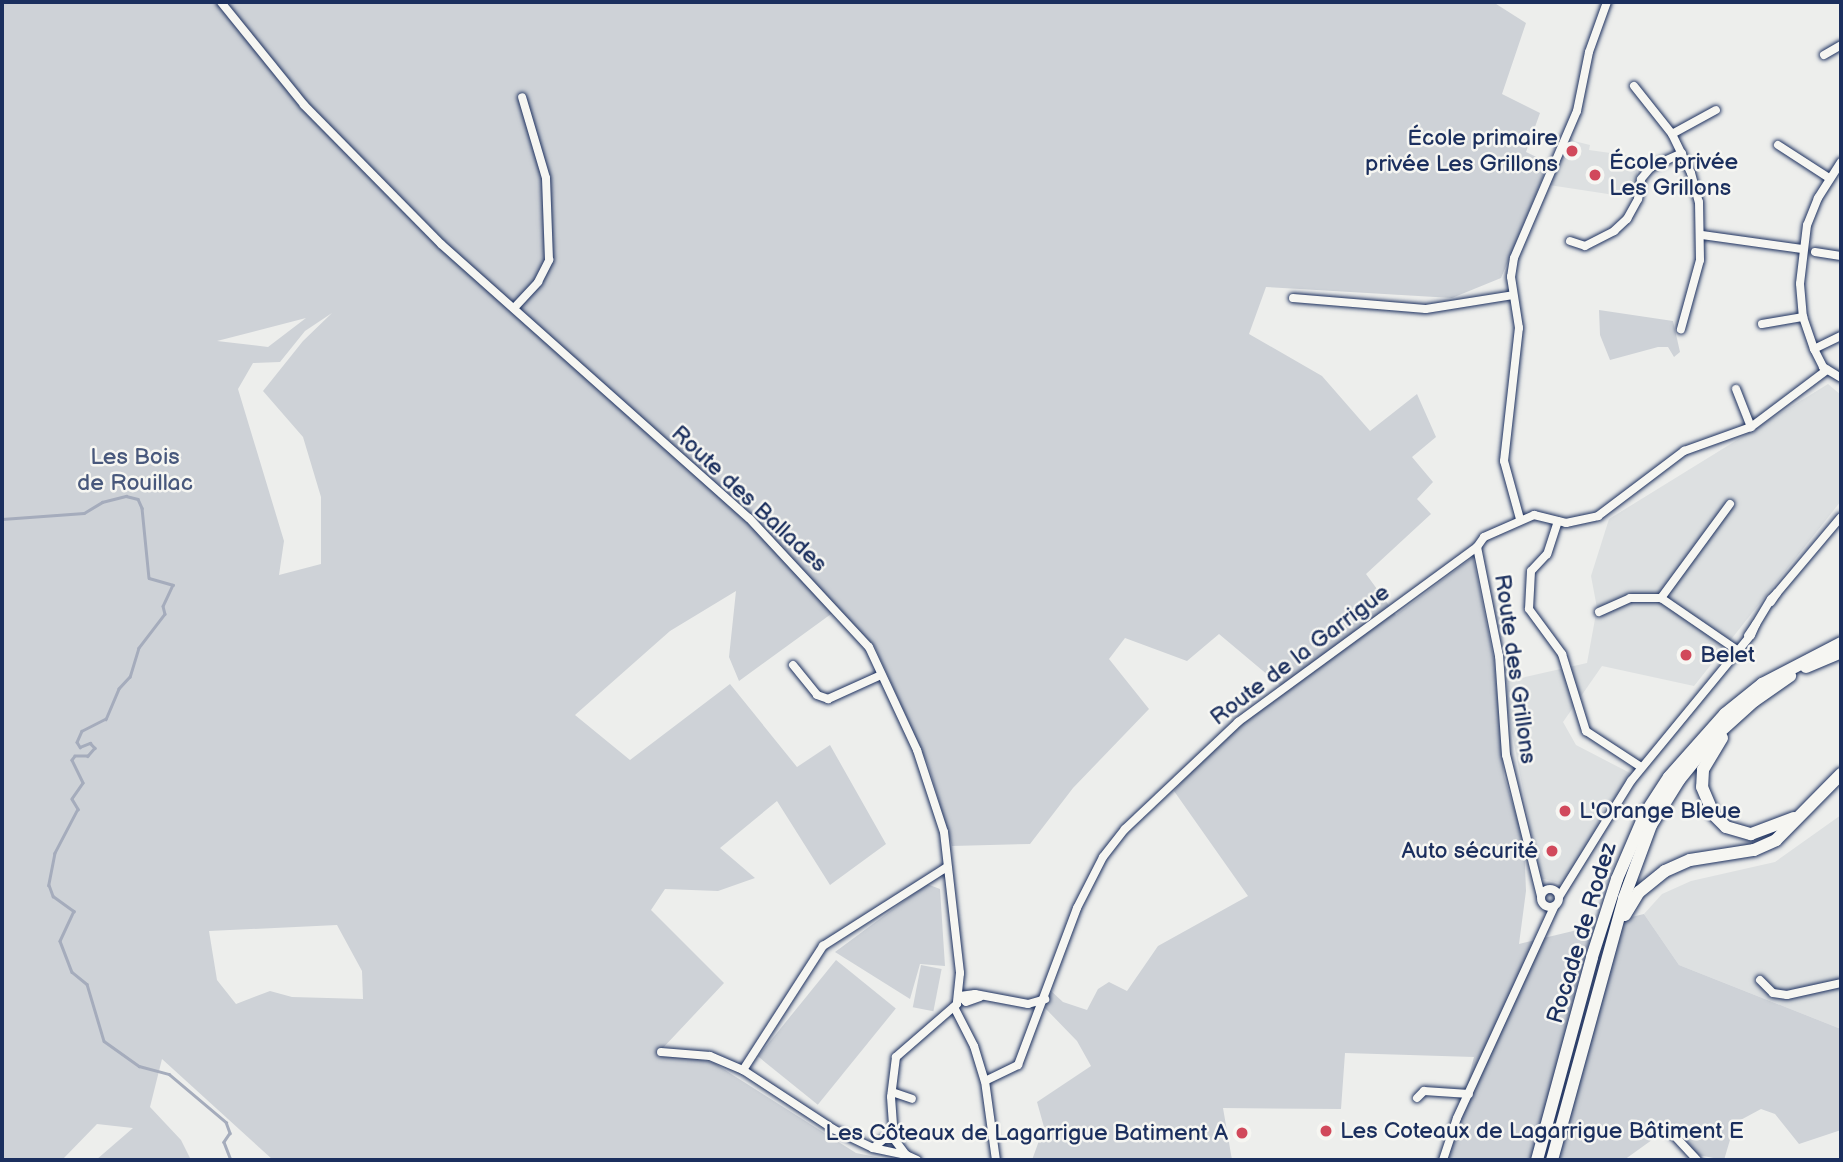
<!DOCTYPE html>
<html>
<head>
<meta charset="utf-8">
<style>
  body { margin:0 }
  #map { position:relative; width:1843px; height:1162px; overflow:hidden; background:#edeeec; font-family:"Balsamiq Sans",sans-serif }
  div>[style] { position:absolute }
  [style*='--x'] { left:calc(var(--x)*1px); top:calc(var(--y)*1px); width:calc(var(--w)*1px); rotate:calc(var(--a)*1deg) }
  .built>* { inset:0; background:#dde0e1 }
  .green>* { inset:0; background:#ced2d7; transform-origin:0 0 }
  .stream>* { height:2.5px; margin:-1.25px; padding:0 1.25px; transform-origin:1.25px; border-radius:1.25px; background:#a5acbc }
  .roads { filter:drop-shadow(0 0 2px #1b2f5e) drop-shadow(0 0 2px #1b2f5e) }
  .minor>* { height:8px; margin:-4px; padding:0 4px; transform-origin:4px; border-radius:4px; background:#f6f6f2 }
  .minor>.ring { margin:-4px; padding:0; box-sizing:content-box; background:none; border:8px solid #f6f6f2; border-radius:50% }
  .highway>* { height:12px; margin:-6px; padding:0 6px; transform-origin:6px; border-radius:6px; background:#f6f6f2 }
  .dots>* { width:19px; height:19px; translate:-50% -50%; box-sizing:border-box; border:4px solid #f6f6f2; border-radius:50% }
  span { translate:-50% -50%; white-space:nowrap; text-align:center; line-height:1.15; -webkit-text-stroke:5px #f6f6f2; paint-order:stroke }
  .poi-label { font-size:23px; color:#1b2f5e }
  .right { translate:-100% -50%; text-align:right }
  .left { translate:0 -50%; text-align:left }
  .park-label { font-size:23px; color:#48587c }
  .street-label { font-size:23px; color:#1b2f5e }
  .frame { position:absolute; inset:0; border:4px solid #1b2f5e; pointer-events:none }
</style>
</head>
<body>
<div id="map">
  <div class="built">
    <i style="clip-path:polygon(1569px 135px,1574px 141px,1590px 145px,1589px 150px,1639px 157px,1634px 198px,1549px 185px)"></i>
    <i style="clip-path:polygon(1828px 384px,1841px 395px,1841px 501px,1694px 686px,1602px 666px,1563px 722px,1576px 745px,1630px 773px,1563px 884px,1540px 878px,1506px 702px,1508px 681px,1587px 663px,1597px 608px,1591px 576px,1609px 519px)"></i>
    <i style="clip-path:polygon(1841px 815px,1841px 1029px,1679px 965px,1644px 914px,1662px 894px,1691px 881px,1775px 862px)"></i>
  </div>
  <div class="green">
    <i style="clip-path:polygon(evenodd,2px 2px,1493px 2px,1526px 23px,1502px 94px,1540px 113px,1526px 152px,1549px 163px,1501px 278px,1452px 298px,1266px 287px,1249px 334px,1322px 376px,1370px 431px,1417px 394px,1436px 437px,1412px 457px,1433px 482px,1417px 499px,1431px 514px,1366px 574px,1396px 615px,1473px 557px,1494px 660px,1504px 776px,1524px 841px,1526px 891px,1519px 944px,1644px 914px,1679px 965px,1841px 1029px,1841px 1130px,1799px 1144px,1775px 1114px,1761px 1109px,1735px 1123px,1724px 1160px,1698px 1155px,1670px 1127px,1624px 1160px,1447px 1160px,1474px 1057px,1345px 1053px,1341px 1109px,1223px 1108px,1232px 1160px,1032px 1160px,1044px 1127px,1037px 1102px,1091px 1066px,1077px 1041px,1045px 1008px,1051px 991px,1063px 1002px,1087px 1010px,1098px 989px,1109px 982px,1127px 991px,1158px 946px,1248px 896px,1174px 791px,1234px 722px,1281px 686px,1219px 634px,1187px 661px,1125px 638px,1109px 659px,1149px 709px,1073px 788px,1030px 844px,952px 846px,929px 767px,875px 647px,838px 609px,739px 681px,729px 657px,736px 591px,670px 631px,575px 715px,630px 760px,730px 684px,797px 767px,830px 745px,886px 844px,830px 885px,777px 801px,720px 848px,755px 878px,718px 891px,665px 889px,651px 910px,724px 983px,661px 1050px,714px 1063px,856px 1153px,891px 1160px,273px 1160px,162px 1059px,150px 1107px,181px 1140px,191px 1160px,96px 1160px,133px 1128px,97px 1124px,62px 1160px,2px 1160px,2px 2px,332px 313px,303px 341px,263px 391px,303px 437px,321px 497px,321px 564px,279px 575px,284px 541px,238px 389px,253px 363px,280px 362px,305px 331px,332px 313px,2px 2px,306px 318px,268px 347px,217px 341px,306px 318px,2px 2px,337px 925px,362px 971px,363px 999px,292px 997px,270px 991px,236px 1004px,217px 980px,209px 931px,337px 925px)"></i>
    <i style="clip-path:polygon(1599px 310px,1673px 321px,1680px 352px,1674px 357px,1668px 347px,1658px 347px,1610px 360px,1600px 335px)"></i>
    <i style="clip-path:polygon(927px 884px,940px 889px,945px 966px,920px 964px,910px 999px,835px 952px)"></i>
    <i style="left:836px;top:960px;width:77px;height:124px;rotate:39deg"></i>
    <i style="left:921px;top:965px;width:21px;height:43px;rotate:11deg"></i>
  </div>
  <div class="stream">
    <i style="--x:2;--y:519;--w:82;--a:-4.2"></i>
    <i style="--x:84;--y:513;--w:21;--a:-31"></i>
    <i style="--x:102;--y:502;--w:25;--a:-14"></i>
    <i style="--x:126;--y:496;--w:12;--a:14"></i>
    <i style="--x:138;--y:499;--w:10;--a:66"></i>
    <i style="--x:142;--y:508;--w:70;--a:84.3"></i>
    <i style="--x:149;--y:578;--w:25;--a:16"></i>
    <i style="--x:173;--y:585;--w:23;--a:115"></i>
    <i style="--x:163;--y:606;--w:8;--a:76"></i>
    <i style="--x:165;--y:614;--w:43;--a:127.4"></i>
    <i style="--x:139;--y:648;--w:30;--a:107"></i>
    <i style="--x:130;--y:677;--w:16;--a:133"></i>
    <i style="--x:119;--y:689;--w:33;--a:113"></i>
    <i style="--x:106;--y:719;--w:27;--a:153"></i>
    <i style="--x:82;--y:731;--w:12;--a:114"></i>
    <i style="--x:77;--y:742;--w:6;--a:59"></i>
    <i style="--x:80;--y:747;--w:11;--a:-22"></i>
    <i style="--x:90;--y:743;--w:7;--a:45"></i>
    <i style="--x:95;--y:748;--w:11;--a:131"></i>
    <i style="--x:88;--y:756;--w:13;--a:180"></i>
    <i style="--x:75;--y:756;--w:5;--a:127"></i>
    <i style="--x:72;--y:760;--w:25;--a:64"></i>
    <i style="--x:83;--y:783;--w:19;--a:125"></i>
    <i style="--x:72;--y:799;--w:12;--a:59"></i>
    <i style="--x:78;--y:809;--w:50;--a:117.6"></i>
    <i style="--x:55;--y:853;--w:33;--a:101"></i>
    <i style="--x:49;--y:885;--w:12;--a:70"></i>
    <i style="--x:53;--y:896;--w:26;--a:36"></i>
    <i style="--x:74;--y:911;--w:33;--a:115"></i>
    <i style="--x:60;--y:941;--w:33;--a:69"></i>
    <i style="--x:72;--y:972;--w:19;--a:39"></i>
    <i style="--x:87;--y:984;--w:59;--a:73.4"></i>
    <i style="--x:104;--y:1041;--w:43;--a:35.5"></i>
    <i style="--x:139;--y:1066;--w:31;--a:15"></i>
    <i style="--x:169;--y:1074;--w:75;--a:40.1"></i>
    <i style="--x:226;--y:1122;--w:12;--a:70"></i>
    <i style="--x:230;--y:1133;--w:11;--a:124"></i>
    <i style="--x:224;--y:1142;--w:19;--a:69"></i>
  </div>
  <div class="roads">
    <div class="minor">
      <i style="--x:221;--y:2;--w:132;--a:51.1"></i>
      <i style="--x:304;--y:105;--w:195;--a:45.4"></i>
      <i style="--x:441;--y:244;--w:412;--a:41.7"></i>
      <i style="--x:749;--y:518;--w:176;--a:47.1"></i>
      <i style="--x:869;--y:647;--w:114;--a:65"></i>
      <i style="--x:917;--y:750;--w:86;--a:71.8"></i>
      <i style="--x:944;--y:832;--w:142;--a:83.5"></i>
      <i style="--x:960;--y:973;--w:31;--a:96"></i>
      <i style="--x:957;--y:1004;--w:81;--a:139"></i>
      <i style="--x:896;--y:1057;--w:40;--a:97.1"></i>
      <i style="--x:891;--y:1097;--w:42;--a:85.9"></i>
      <i style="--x:1824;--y:55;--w:20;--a:-30"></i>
      <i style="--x:1634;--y:86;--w:61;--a:51.6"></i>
      <i style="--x:1672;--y:134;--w:43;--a:64"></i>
      <i style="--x:1691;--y:173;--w:30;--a:75"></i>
      <i style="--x:1699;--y:202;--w:58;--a:89"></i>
      <i style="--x:1700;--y:260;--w:72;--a:105.4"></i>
      <i style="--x:1672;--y:134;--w:50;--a:-28.6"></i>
      <i style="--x:1778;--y:145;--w:61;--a:32.9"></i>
      <i style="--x:1841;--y:162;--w:43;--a:122.6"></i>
      <i style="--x:1818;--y:198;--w:29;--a:112"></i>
      <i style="--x:1807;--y:225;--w:59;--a:96.8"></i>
      <i style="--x:1800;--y:284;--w:33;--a:85"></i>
      <i style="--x:1803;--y:317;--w:34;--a:71"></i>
      <i style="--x:1814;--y:349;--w:20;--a:63"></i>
      <i style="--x:1823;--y:367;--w:21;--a:31"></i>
      <i style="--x:1702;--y:235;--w:101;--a:8"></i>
      <i style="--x:1570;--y:241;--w:16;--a:18"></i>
      <i style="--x:1585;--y:246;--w:33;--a:-27"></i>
      <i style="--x:1614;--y:231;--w:18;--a:-43"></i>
      <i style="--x:1627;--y:219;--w:23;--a:-61"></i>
      <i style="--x:1638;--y:199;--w:20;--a:-81"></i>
      <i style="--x:1641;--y:179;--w:16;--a:-50"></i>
      <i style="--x:1651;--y:167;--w:34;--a:-24"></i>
      <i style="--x:1815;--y:252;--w:26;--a:9"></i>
      <i style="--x:1293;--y:298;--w:133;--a:4.7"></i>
      <i style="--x:1426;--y:309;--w:88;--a:-9.1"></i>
      <i style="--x:515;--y:307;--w:34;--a:-47"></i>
      <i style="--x:538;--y:282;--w:25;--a:-63"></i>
      <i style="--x:549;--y:260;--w:82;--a:-92.1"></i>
      <i style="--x:546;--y:178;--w:84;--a:-106.5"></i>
      <i style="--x:1762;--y:324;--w:42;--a:-9.7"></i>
      <i style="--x:1814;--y:349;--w:30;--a:-26"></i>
      <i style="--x:1736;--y:389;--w:41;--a:68.5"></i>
      <i style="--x:1730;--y:504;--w:117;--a:126.3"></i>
      <i style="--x:1661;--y:598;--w:92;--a:34.4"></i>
      <i style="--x:1520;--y:519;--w:60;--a:-105.4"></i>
      <i style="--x:1504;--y:461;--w:134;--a:-83.6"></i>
      <i style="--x:1519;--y:328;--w:52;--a:-98.9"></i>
      <i style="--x:1511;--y:277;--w:19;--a:-81"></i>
      <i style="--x:1514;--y:258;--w:160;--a:-66.8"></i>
      <i style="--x:1577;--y:111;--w:60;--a:-78.5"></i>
      <i style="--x:1589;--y:52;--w:53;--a:-70.2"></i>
      <i style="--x:1558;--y:521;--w:35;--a:108"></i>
      <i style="--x:1547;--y:554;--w:23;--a:133"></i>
      <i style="--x:1531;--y:571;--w:38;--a:93"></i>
      <i style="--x:1529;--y:609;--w:56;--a:53.7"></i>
      <i style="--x:1562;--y:654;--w:81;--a:72.7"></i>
      <i style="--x:1586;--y:731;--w:66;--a:33.2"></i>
      <i style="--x:1777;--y:593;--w:99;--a:-49.9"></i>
      <i style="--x:1599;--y:612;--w:34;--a:-24"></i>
      <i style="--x:1630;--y:598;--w:31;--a:0"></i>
      <i style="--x:1756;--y:624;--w:29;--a:-59"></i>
      <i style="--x:1771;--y:599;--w:8;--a:-45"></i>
      <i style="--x:1777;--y:593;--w:11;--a:124"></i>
      <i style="--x:793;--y:665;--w:38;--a:51"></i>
      <i style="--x:817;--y:695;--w:12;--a:20"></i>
      <i style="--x:828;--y:699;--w:58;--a:-24.4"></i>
      <i class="ring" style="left:1541px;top:889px;width:10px;height:10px"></i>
      <i style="--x:1541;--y:896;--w:145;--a:-103.9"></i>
      <i style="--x:1506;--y:755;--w:99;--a:-94"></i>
      <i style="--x:1499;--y:656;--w:111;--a:-101.4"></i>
      <i style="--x:1477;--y:547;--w:12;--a:-55"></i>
      <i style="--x:1484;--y:537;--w:55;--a:-23.7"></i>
      <i style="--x:1534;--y:515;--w:33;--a:14"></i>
      <i style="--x:1566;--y:523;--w:33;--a:-12"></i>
      <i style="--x:1598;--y:516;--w:108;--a:-37.1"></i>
      <i style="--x:1684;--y:451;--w:71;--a:-19.7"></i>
      <i style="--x:1751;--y:427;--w:95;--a:-36.9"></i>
      <i style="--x:1559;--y:897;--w:137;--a:-58.2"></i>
      <i style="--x:1631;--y:781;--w:189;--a:-50.6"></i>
      <i style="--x:1751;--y:635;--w:12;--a:-66"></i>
      <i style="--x:1756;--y:624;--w:14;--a:124"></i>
      <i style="--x:1760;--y:980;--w:18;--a:45"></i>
      <i style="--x:1773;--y:993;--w:14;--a:8"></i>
      <i style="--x:1787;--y:995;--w:55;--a:-12.5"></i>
      <i style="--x:960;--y:996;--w:15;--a:-8"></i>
      <i style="--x:975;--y:994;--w:54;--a:10.7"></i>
      <i style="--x:1028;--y:1004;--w:18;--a:-16"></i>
      <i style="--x:960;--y:996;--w:8;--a:45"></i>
      <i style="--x:966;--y:1002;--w:15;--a:-20"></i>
      <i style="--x:954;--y:1007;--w:44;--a:62.9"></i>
      <i style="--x:974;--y:1046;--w:37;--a:73"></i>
      <i style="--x:985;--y:1081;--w:80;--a:82.1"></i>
      <i style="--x:661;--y:1052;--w:49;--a:4.7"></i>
      <i style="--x:710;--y:1056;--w:36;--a:23"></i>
      <i style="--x:743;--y:1070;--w:108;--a:33.2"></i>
      <i style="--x:833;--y:1129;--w:44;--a:25.4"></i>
      <i style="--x:873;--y:1148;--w:34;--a:12"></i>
      <i style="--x:743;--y:1070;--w:148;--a:-57.2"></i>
      <i style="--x:823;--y:946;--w:147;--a:-32.5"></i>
      <i style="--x:985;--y:1081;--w:37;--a:-26"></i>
      <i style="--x:1018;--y:1065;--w:168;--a:-69.4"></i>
      <i style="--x:1077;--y:908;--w:57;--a:-63"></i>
      <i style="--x:1103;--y:857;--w:36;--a:-52"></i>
      <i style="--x:1125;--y:829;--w:156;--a:-43.4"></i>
      <i style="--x:1238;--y:722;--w:296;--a:-36.2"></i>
      <i style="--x:892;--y:1092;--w:21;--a:19"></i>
      <i style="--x:1417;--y:1098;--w:10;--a:-45"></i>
      <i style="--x:1424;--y:1091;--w:45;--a:3.8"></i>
      <i style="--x:1671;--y:1132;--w:38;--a:47"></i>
      <i style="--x:894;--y:1139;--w:20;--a:53"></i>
      <i style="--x:906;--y:1155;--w:12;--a:24"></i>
      <i style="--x:873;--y:1148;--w:14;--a:-39"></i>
      <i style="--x:884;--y:1139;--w:10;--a:0"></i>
      <i style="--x:1443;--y:1160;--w:44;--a:-71.6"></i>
      <i style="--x:1457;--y:1118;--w:232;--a:-65.3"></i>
    </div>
    <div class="highway">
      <i style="--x:1806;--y:667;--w:38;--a:-23"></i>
      <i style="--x:1722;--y:738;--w:37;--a:121"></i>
      <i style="--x:1703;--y:770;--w:17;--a:93"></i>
      <i style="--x:1702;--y:787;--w:30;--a:67"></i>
      <i style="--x:1714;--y:815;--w:17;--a:45"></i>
      <i style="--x:1726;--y:827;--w:26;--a:16"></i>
      <i style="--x:1751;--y:834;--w:46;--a:-20.4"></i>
      <i style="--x:1625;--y:915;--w:27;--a:-59"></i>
      <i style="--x:1639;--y:892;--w:33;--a:-39"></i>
      <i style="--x:1665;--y:871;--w:27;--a:-24"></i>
      <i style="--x:1690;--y:860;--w:65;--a:-8.9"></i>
      <i style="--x:1754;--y:850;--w:24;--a:-24"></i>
      <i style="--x:1776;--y:840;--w:93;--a:-45.4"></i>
      <i style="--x:1537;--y:1160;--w:210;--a:-74.8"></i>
      <i style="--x:1592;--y:957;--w:82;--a:-72.2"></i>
      <i style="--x:1617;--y:879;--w:71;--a:-66.7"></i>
      <i style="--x:1645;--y:814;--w:44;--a:-57"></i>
      <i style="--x:1669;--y:777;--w:84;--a:-48.4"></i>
      <i style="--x:1725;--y:714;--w:48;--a:-39"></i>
      <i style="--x:1762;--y:684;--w:89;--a:-27.4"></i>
      <i style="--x:1552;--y:1160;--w:272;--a:-74.6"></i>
      <i style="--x:1624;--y:898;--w:78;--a:-69.7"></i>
      <i style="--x:1651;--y:825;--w:53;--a:-58.1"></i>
      <i style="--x:1679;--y:780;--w:55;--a:-50.9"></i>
      <i style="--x:1714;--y:737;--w:54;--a:-42"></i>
      <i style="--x:1754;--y:701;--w:44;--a:-34.8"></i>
    </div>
  </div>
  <div class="dots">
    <i style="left:1572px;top:151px;background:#d1495b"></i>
    <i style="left:1595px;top:175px;background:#d1495b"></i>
    <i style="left:1686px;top:655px;background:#d1495b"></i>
    <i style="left:1565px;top:811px;background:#d1495b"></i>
    <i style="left:1552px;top:851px;background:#d1495b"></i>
    <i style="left:1326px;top:1131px;background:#d1495b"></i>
    <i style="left:1242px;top:1133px;background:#d1495b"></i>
  </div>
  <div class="poi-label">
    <span class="right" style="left:1558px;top:151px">École primaire<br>privée Les Grillons</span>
    <span class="left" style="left:1609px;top:175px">École privée<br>Les Grillons</span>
    <span class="left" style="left:1700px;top:655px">Belet</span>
    <span class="left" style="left:1579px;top:811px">L'Orange Bleue</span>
    <span class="right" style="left:1538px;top:851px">Auto sécurité</span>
    <span class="left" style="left:1340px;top:1131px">Les Coteaux de Lagarrigue Bâtiment E</span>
    <span class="right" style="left:1228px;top:1133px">Les Côteaux de Lagarrigue Batiment A</span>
  </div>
  <div class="park-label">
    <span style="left:135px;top:470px">Les Bois<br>de Rouillac</span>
  </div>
  <div class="street-label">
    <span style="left:749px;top:499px;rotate:43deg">Route des Ballades</span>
    <span style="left:1300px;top:655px;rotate:-37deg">Route de la Garrigue</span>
    <span style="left:1515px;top:669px;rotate:82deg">Route des Grillons</span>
    <span style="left:1582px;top:933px;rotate:-73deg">Rocade de Rodez</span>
  </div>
  <div class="frame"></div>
</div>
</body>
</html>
